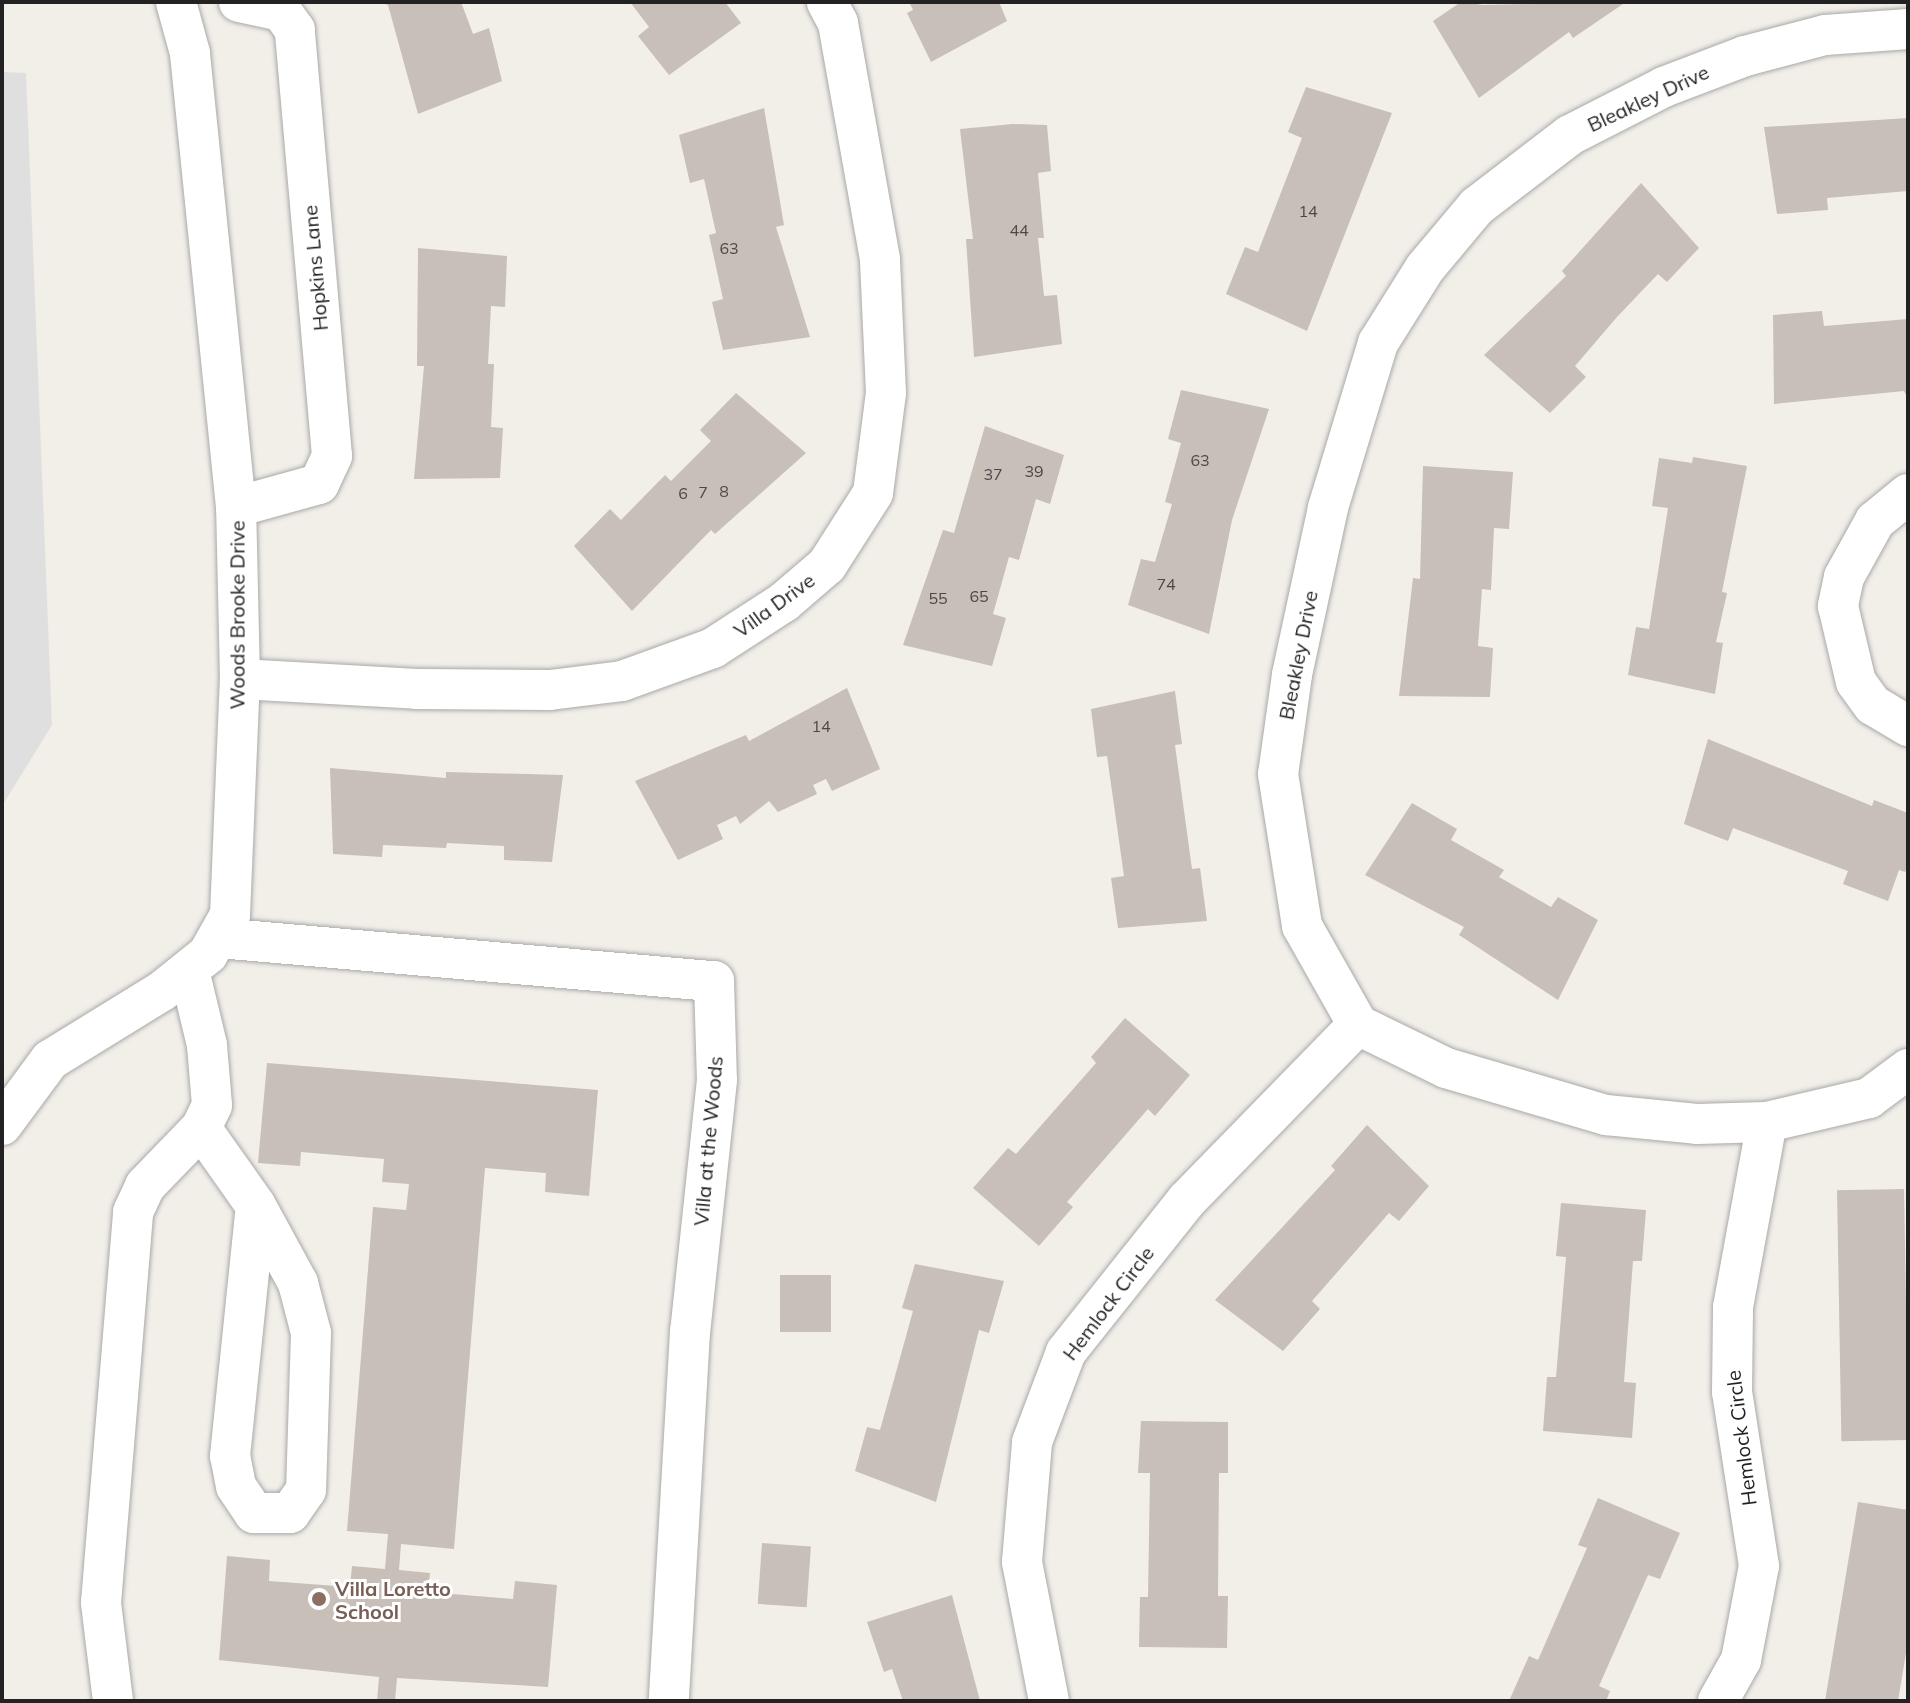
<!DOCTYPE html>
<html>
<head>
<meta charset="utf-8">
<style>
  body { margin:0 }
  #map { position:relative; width:1910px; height:1703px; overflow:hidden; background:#f2efe9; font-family:Mulish,sans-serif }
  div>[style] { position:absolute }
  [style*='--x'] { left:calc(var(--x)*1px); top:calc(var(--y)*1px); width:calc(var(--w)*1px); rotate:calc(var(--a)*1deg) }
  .residential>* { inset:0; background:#e0dfdf }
  .building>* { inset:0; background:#c7bfb8; transform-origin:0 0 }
  .roads { filter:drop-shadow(0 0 2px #a9a9a9) drop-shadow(0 0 2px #a9a9a9) }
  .minor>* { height:40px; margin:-20px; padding:0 20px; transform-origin:20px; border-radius:20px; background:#fff }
  .dots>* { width:22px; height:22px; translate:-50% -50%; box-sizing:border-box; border:4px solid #fff; border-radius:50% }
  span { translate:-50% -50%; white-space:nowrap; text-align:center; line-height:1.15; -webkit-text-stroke:6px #fff; paint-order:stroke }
  .number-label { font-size:16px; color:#4b4948 }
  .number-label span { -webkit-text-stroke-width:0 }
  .street-label { font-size:20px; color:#222 }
  .education-label { font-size:20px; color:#785e54; font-weight:700 }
  .left { translate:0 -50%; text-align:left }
  .frame { position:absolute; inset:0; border:4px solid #222; pointer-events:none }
</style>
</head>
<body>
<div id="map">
  <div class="residential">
    <i style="clip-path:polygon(2px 72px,26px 73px,52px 725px,2px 806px)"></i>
  </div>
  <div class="building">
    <i style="clip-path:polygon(379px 2px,461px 2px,473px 34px,489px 28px,502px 81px,418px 114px,388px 5px)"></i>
    <i style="clip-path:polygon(630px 2px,725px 2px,741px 23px,669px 75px,638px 36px,649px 27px)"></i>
    <i style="clip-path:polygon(909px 2px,999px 2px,1007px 21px,931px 62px,907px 13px,913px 10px)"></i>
    <i style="clip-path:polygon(1461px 2px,1483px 5px,1626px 2px,1573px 38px,1569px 32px,1479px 98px,1433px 21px)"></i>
    <i style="clip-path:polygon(1306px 87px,1392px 113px,1307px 331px,1226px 294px,1245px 247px,1258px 252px,1302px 138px,1288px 132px)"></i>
    <i style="clip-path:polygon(764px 108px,784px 225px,776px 227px,810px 337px,723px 350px,712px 302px,723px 299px,709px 235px,716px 233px,704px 179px,690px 183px,679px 135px)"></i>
    <i style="clip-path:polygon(1908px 118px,1908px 191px,1827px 198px,1828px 210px,1777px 214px,1764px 127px)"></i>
    <i style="clip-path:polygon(1013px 124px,1047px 125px,1051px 171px,1038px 173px,1044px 238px,1038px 238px,1044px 296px,1057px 295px,1062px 344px,974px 357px,966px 239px,973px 239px,960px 129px)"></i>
    <i style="clip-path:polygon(1641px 183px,1699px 248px,1667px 282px,1658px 274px,1617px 317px,1575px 366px,1586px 377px,1550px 413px,1484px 355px,1566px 276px,1562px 271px)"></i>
    <i style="clip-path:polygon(418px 248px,507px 256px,505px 307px,491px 306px,488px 364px,494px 364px,491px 427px,503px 428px,500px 478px,414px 479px,424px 366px,417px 366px)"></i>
    <i style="clip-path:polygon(1822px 311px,1824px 326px,1908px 319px,1908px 399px,1904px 391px,1774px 404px,1773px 315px)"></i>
    <i style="clip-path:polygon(1181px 390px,1269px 409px,1232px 520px,1209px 634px,1128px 605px,1141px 559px,1155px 562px,1172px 504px,1165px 502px,1181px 443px,1168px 439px)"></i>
    <i style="clip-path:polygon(736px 393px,806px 453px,715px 534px,711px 530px,632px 611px,574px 546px,610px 509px,621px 520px,665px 475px,671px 481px,711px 441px,700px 430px)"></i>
    <i style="clip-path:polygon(985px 426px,1064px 455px,1050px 504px,1036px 499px,1019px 560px,1009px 557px,993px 614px,1006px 618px,992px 666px,903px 645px,943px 530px,954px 533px)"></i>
    <i style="clip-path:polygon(1693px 457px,1747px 466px,1722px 592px,1727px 593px,1716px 642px,1723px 643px,1715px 694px,1628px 675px,1636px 627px,1649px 629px,1668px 508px,1652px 506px,1659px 458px,1692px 463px)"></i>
    <i style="clip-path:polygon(1423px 466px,1513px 472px,1509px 529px,1494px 528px,1491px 590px,1482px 589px,1478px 646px,1493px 648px,1490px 697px,1399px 696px,1413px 578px,1420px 579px)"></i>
    <i style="clip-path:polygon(847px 688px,880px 769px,832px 791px,826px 779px,813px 785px,817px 794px,778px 812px,769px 801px,740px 824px,736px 816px,717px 825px,723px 839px,678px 860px,635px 781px,746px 735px,749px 741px)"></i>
    <i style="clip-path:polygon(1175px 691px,1182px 744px,1175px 745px,1192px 869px,1200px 868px,1207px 921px,1118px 928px,1111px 878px,1124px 876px,1107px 756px,1097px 757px,1091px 709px)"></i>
    <i style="clip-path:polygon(1708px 739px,1872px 806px,1874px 800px,1908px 813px,1908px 865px,1905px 872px,1899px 870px,1888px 901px,1843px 884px,1848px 871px,1733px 828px,1728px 841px,1684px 824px)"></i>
    <i style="clip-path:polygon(330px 768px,446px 778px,446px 772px,563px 775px,552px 862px,504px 860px,504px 846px,447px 843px,446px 848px,383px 845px,382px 857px,333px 854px)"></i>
    <i style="clip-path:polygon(1412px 803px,1457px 829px,1451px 840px,1504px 870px,1499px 877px,1551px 907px,1558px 897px,1598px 920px,1558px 1000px,1459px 935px,1464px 927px,1365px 875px)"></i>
    <i style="clip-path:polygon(1125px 1018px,1190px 1075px,1155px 1116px,1148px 1109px,1067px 1202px,1073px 1207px,1039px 1246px,973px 1188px,1008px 1148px,1016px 1154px,1096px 1063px,1091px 1057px)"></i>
    <i style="clip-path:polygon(267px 1063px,598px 1090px,589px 1196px,545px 1192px,546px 1173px,485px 1168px,454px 1549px,401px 1544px,399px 1570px,430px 1573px,428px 1592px,513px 1599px,515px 1581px,557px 1585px,548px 1687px,397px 1678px,395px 1701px,377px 1701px,379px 1677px,219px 1660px,227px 1556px,270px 1560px,269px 1581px,350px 1587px,352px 1566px,385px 1569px,388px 1534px,347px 1531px,373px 1207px,406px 1210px,409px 1184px,382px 1182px,384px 1159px,301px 1152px,300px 1166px,258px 1163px)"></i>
    <i style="clip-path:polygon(1367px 1125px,1429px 1186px,1399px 1221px,1389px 1213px,1312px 1301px,1320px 1309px,1283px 1351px,1215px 1300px,1335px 1170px,1331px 1166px)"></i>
    <i style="left:1904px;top:1189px;width:251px;height:67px;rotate:89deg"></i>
    <i style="clip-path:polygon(1561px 1203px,1646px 1210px,1642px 1261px,1633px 1261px,1624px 1382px,1636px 1383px,1632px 1438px,1543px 1431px,1547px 1377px,1556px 1377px,1566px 1257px,1556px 1256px)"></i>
    <i style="clip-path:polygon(915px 1264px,1004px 1281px,989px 1333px,979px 1330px,936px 1502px,855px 1471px,867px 1427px,880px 1430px,913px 1311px,902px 1308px)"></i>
    <i style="left:780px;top:1275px;width:51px;height:57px"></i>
    <i style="clip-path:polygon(1141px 1421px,1228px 1422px,1228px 1473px,1219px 1473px,1218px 1596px,1228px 1596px,1227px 1648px,1139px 1647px,1140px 1597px,1148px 1597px,1150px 1473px,1138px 1473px)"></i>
    <i style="clip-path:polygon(1598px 1498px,1680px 1533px,1660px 1579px,1648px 1575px,1599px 1686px,1610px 1691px,1606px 1701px,1509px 1701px,1529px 1656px,1538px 1660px,1587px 1548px,1578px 1545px)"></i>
    <i style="clip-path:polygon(1858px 1502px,1908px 1510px,1908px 1641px,1898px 1701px,1825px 1701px)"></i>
    <i style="left:762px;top:1543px;width:49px;height:61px;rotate:4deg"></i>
    <i style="clip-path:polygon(952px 1595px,980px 1701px,903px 1701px,892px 1669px,884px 1672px,867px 1622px)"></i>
  </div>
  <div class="roads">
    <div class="minor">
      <i style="--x:1908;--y:29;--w:83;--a:175.9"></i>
      <i style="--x:1825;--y:35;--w:83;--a:165.3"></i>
      <i style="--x:1745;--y:56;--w:87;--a:159.1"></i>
      <i style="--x:1664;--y:87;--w:106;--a:152.9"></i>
      <i style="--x:1570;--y:135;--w:117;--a:142.6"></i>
      <i style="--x:1477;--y:206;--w:81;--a:130"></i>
      <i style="--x:1425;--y:268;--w:89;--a:122.1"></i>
      <i style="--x:1378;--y:343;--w:172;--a:106.9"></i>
      <i style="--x:1328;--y:508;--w:171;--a:102.2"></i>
      <i style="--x:1292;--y:675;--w:100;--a:98"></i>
      <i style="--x:1278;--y:774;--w:154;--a:81"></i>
      <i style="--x:1302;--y:926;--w:114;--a:60.5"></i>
      <i style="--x:1358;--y:1025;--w:98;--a:26"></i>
      <i style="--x:1446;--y:1068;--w:167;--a:16.4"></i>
      <i style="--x:1606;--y:1115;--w:91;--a:5.6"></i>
      <i style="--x:1697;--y:1124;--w:70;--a:-1.6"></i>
      <i style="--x:1767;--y:1122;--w:105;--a:-13.2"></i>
      <i style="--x:1869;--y:1098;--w:49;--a:-36.6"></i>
      <i style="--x:1908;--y:494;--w:43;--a:140.7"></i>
      <i style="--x:1875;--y:521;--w:64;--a:119"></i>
      <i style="--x:1844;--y:577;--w:30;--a:102"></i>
      <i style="--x:1838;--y:606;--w:78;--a:76.7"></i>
      <i style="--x:1856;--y:682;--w:29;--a:54"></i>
      <i style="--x:1873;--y:705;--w:41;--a:31"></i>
      <i style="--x:236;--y:507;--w:86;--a:-15.5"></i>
      <i style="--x:319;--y:484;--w:31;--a:-65"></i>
      <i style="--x:332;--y:456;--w:428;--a:-95"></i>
      <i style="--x:295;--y:30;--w:24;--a:-126"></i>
      <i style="--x:281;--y:11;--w:43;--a:-167.9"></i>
      <i style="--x:240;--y:679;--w:177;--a:3.2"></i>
      <i style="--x:417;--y:689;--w:133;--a:0.4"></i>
      <i style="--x:550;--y:690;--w:73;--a:-7.1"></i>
      <i style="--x:622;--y:681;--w:97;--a:-19.9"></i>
      <i style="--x:713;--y:648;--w:85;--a:-32.9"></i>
      <i style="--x:784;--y:602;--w:57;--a:-40.7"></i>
      <i style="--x:827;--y:565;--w:85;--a:-57.4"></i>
      <i style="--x:873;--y:493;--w:101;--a:-82.6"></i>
      <i style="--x:886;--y:393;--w:134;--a:-92.6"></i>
      <i style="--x:880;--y:259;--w:240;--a:-100.1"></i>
      <i style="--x:838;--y:23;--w:24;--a:-118"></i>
      <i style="--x:219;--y:938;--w:497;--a:5"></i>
      <i style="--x:714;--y:981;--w:99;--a:88.3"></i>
      <i style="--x:717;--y:1080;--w:253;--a:96.1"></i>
      <i style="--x:690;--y:1332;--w:370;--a:93.3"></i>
      <i style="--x:2;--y:1125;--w:81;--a:-53.6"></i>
      <i style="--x:50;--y:1060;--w:132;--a:-31.6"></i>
      <i style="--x:162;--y:991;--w:59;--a:-38.8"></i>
      <i style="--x:208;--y:954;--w:45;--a:-60.6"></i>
      <i style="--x:230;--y:915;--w:236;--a:-87.6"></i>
      <i style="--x:240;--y:679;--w:172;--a:-91.3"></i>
      <i style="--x:236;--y:507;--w:456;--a:-95.8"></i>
      <i style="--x:190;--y:53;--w:53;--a:-105.4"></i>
      <i style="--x:201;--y:1128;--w:95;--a:54.8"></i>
      <i style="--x:256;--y:1206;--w:88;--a:61.4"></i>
      <i style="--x:298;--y:1283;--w:52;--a:75.4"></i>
      <i style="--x:311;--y:1333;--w:157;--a:91.8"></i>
      <i style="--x:306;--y:1490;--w:28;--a:125"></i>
      <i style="--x:290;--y:1513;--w:36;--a:180"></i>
      <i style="--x:254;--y:1513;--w:32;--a:-124"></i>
      <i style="--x:236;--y:1486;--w:31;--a:-101"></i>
      <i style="--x:230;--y:1456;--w:251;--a:-84.1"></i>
      <i style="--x:113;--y:1701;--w:99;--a:-97"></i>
      <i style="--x:101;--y:1603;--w:392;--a:-85.3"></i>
      <i style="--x:133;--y:1212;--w:29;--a:-65"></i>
      <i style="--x:145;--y:1186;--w:81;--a:-46"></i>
      <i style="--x:201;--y:1128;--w:25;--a:-64"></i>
      <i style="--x:212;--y:1105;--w:60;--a:-94.8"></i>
      <i style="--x:207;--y:1045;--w:77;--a:-103.5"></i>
      <i style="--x:1049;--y:1701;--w:142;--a:-101"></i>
      <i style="--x:1022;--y:1562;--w:120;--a:-85.2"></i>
      <i style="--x:1032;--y:1442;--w:96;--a:-69.3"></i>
      <i style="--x:1066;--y:1352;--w:194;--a:-51.5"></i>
      <i style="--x:1187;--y:1200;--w:245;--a:-45.7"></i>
      <i style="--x:1718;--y:1701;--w:47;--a:-60.7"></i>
      <i style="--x:1741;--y:1660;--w:96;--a:-79.2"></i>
      <i style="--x:1759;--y:1566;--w:176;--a:-98.8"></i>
      <i style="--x:1732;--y:1392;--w:85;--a:-89.3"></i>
      <i style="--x:1733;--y:1307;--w:188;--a:-79.6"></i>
    </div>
  </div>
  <div class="dots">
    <i style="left:319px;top:1599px;background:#8d6e63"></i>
  </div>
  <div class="number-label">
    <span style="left:1308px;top:211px">14</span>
    <span style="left:1019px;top:230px">44</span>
    <span style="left:729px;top:248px">63</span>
    <span style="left:1200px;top:460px">63</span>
    <span style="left:1034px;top:471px">39</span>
    <span style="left:993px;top:474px">37</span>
    <span style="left:724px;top:491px">8</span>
    <span style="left:703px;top:492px">7</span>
    <span style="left:683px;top:493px">6</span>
    <span style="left:1166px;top:584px">74</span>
    <span style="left:979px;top:596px">65</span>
    <span style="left:938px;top:598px">55</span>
    <span style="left:821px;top:726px">14</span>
  </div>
  <div class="street-label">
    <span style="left:1648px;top:98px;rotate:-25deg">Bleakley Drive</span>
    <span style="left:315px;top:268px;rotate:-95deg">Hopkins Lane</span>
    <span style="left:774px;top:605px;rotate:-36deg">Villa Drive</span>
    <span style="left:237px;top:615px;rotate:-90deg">Woods Brooke Drive</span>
    <span style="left:1298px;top:655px;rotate:-79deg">Bleakley Drive</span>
    <span style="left:708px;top:1141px;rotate:-85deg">Villa at the Woods</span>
    <span style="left:1108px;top:1303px;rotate:-53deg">Hemlock Circle</span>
    <span style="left:1741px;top:1438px;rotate:-97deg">Hemlock Circle</span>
  </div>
  <div class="education-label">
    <span class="left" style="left:335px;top:1600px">Villa Loretto<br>School</span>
  </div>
  <div class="frame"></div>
</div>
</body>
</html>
